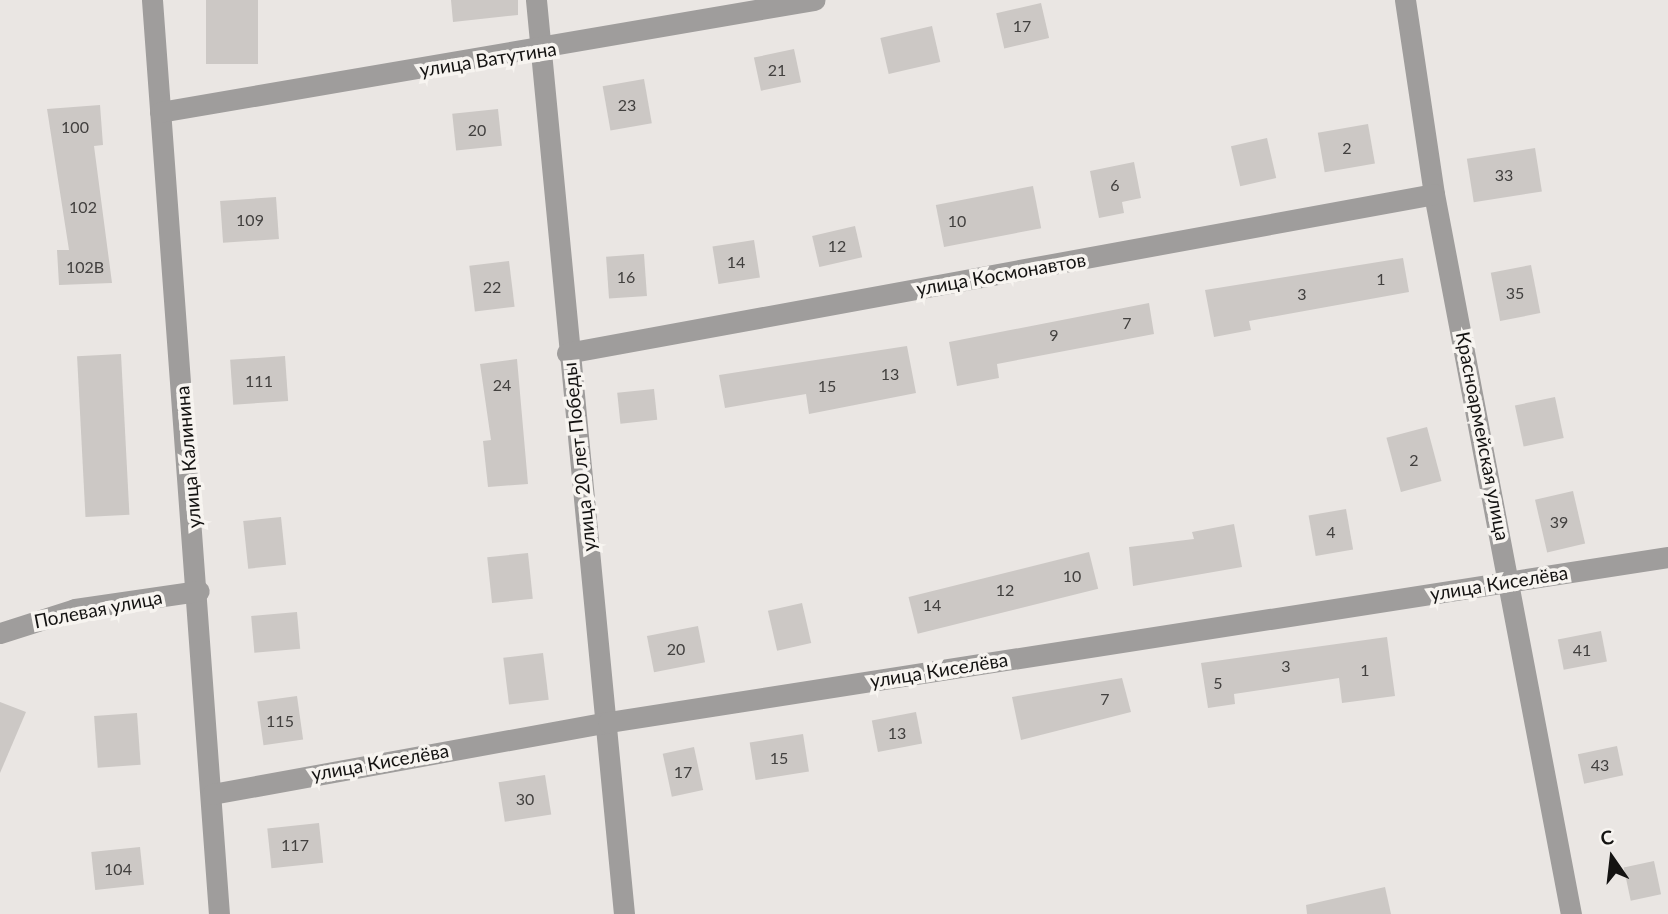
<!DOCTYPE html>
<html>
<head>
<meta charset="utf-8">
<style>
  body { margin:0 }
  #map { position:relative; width:1668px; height:914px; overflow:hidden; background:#eae6e3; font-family:Lato,sans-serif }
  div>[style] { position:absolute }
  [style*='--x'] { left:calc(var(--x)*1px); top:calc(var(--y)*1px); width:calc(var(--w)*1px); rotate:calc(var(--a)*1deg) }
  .building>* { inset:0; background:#ccc8c5; transform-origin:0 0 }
  .minor>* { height:21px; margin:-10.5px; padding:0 10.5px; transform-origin:10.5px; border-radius:10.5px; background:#9f9d9c }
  span { translate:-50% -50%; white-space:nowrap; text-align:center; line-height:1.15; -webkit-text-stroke:7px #f7f4f0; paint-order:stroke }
  .number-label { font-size:16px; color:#42403f }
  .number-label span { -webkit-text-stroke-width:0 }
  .street-label { font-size:19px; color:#141312 }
  .north { position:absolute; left:1577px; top:823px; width:70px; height:70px; -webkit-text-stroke:5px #f7f4f0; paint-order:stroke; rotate:346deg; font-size:19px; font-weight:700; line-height:28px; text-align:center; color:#141312 }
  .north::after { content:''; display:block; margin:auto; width:24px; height:32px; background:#141312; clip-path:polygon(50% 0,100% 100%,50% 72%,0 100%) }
</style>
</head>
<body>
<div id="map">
  <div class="building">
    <i style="left:206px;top:0;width:52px;height:64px"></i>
    <i style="clip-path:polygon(451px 0,518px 0,518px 15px,453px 22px)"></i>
    <i style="left:1041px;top:3px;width:36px;height:46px;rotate:77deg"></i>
    <i style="left:932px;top:26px;width:37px;height:53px;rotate:77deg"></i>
    <i style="left:794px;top:49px;width:34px;height:41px;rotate:78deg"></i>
    <i style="left:644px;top:79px;width:45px;height:42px;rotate:80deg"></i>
    <i style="clip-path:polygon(100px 105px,103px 145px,94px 146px,112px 283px,59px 285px,57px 250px,69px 250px,47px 109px)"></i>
    <i style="left:498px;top:109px;width:37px;height:46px;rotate:84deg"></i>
    <i style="left:1368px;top:124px;width:40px;height:51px;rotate:80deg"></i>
    <i style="left:1267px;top:138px;width:41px;height:37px;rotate:77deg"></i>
    <i style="left:1535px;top:148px;width:44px;height:69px;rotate:81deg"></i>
    <i style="clip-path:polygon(1134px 162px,1141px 198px,1122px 202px,1124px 213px,1099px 218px,1090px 171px)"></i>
    <i style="left:1033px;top:186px;width:43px;height:99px;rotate:79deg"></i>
    <i style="left:276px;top:197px;width:42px;height:56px;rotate:86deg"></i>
    <i style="left:855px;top:226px;width:32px;height:44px;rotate:77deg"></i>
    <i style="left:754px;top:240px;width:38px;height:42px;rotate:81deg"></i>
    <i style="left:644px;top:254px;width:42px;height:38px;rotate:86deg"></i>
    <i style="clip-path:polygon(1403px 258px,1409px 292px,1249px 321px,1251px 330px,1214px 337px,1205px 290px)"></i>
    <i style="left:509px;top:261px;width:46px;height:40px;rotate:83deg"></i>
    <i style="left:1531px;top:265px;width:49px;height:41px;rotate:79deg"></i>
    <i style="clip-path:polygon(1149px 303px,1154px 334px,997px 364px,999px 378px,957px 386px,949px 342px)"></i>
    <i style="clip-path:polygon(907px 346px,916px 393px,809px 414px,806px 394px,725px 408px,719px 375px)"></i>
    <i style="left:121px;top:354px;width:161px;height:44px;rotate:87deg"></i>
    <i style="left:285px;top:356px;width:45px;height:55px;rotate:86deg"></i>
    <i style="clip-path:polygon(517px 359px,528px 484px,488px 487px,483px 441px,491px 440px,480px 364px)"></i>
    <i style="left:654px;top:389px;width:31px;height:37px;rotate:84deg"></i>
    <i style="left:1555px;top:397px;width:42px;height:41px;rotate:78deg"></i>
    <i style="left:1427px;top:427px;width:56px;height:42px;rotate:75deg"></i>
    <i style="left:1573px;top:491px;width:54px;height:39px;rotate:77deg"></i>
    <i style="left:1346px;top:509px;width:41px;height:38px;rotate:80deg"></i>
    <i style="left:281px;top:517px;width:48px;height:38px;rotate:84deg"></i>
    <i style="clip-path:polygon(1234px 524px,1242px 567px,1133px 586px,1129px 547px,1194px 539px,1192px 532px)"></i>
    <i style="left:1089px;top:552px;width:38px;height:186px;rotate:76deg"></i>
    <i style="left:528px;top:553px;width:46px;height:41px;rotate:84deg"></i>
    <i style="left:802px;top:603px;width:41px;height:35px;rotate:77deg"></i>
    <i style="left:297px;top:612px;width:37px;height:46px;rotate:85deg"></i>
    <i style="left:698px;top:626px;width:37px;height:52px;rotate:79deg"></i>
    <i style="left:1601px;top:631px;width:31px;height:44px;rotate:79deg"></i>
    <i style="clip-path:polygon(1387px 637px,1395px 696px,1342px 703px,1339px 678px,1234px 694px,1235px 704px,1208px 708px,1201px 663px)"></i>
    <i style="left:543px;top:653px;width:47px;height:40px;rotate:83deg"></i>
    <i style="clip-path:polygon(1122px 678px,1131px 712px,1021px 740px,1012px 697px)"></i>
    <i style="left:297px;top:696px;width:44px;height:40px;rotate:82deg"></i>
    <i style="clip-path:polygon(0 702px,26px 712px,0 773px)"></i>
    <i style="left:916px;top:712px;width:32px;height:45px;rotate:79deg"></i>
    <i style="left:137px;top:713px;width:52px;height:43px;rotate:86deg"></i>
    <i style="left:803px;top:734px;width:38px;height:54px;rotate:81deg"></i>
    <i style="left:1617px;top:746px;width:30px;height:40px;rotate:78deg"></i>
    <i style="left:694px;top:747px;width:44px;height:32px;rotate:78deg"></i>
    <i style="left:545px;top:775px;width:40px;height:47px;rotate:81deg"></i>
    <i style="left:319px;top:823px;width:40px;height:52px;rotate:84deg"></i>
    <i style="left:140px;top:847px;width:38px;height:49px;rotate:84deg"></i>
    <i style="left:1654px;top:861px;width:34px;height:31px;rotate:78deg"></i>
    <i style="clip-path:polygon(1385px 887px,1391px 914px,1307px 914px,1306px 905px)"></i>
  </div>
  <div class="minor">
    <i style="--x:152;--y:0;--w:916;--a:85.81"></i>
    <i style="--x:536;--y:0;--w:918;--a:84.5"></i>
    <i style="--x:1405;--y:0;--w:196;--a:81.5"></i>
    <i style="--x:1434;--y:194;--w:733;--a:79.23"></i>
    <i style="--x:160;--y:112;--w:664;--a:-9.72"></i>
    <i style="--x:567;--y:353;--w:881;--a:-10.39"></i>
    <i style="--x:0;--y:633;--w:79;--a:-17.7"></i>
    <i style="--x:75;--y:609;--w:125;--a:-8.3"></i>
    <i style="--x:212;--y:794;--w:402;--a:-10.3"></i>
    <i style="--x:608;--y:722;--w:1073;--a:-8.85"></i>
  </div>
  <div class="number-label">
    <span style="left:1022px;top:26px">17</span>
    <span style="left:777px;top:70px">21</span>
    <span style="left:627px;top:105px">23</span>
    <span style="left:75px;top:127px">100</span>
    <span style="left:477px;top:130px">20</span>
    <span style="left:1347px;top:148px">2</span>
    <span style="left:1504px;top:175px">33</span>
    <span style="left:1115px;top:185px">6</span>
    <span style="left:83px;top:207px">102</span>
    <span style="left:250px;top:220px">109</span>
    <span style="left:957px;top:221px">10</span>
    <span style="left:837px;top:246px">12</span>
    <span style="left:736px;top:262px">14</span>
    <span style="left:85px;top:267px">102В</span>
    <span style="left:626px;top:277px">16</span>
    <span style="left:1381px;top:279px">1</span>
    <span style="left:492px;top:287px">22</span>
    <span style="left:1515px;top:293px">35</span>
    <span style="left:1302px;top:294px">3</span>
    <span style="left:1127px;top:323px">7</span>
    <span style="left:1054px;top:335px">9</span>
    <span style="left:890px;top:374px">13</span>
    <span style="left:259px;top:381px">111</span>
    <span style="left:502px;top:385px">24</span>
    <span style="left:827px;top:386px">15</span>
    <span style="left:1414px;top:460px">2</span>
    <span style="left:1559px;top:522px">39</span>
    <span style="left:1331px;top:532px">4</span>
    <span style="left:1072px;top:576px">10</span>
    <span style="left:1005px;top:590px">12</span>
    <span style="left:932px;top:605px">14</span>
    <span style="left:676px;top:649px">20</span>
    <span style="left:1582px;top:650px">41</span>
    <span style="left:1286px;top:666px">3</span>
    <span style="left:1365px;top:670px">1</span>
    <span style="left:1218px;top:683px">5</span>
    <span style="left:1105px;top:699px">7</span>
    <span style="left:280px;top:721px">115</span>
    <span style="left:897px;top:733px">13</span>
    <span style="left:779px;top:758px">15</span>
    <span style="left:1600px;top:765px">43</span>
    <span style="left:683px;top:772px">17</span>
    <span style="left:525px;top:799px">30</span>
    <span style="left:295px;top:845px">117</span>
    <span style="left:118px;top:869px">104</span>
  </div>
  <div class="street-label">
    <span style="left:488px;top:59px;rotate:-9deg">улица Ватутина</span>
    <span style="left:1001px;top:274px;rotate:-10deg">улица Космонавтов</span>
    <span style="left:1483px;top:436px;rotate:79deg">Красноармейская улица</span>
    <span style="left:188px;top:457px;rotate:-95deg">улица Калинина</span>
    <span style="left:579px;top:457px;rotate:-96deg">улица 20 лет Победы</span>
    <span style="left:1499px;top:583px;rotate:-9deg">улица Киселёва</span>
    <span style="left:98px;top:609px;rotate:-11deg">Полевая улица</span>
    <span style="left:939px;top:670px;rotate:-9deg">улица Киселёва</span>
    <span style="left:380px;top:762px;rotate:-10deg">улица Киселёва</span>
  </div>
  <div class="north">С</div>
</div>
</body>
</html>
